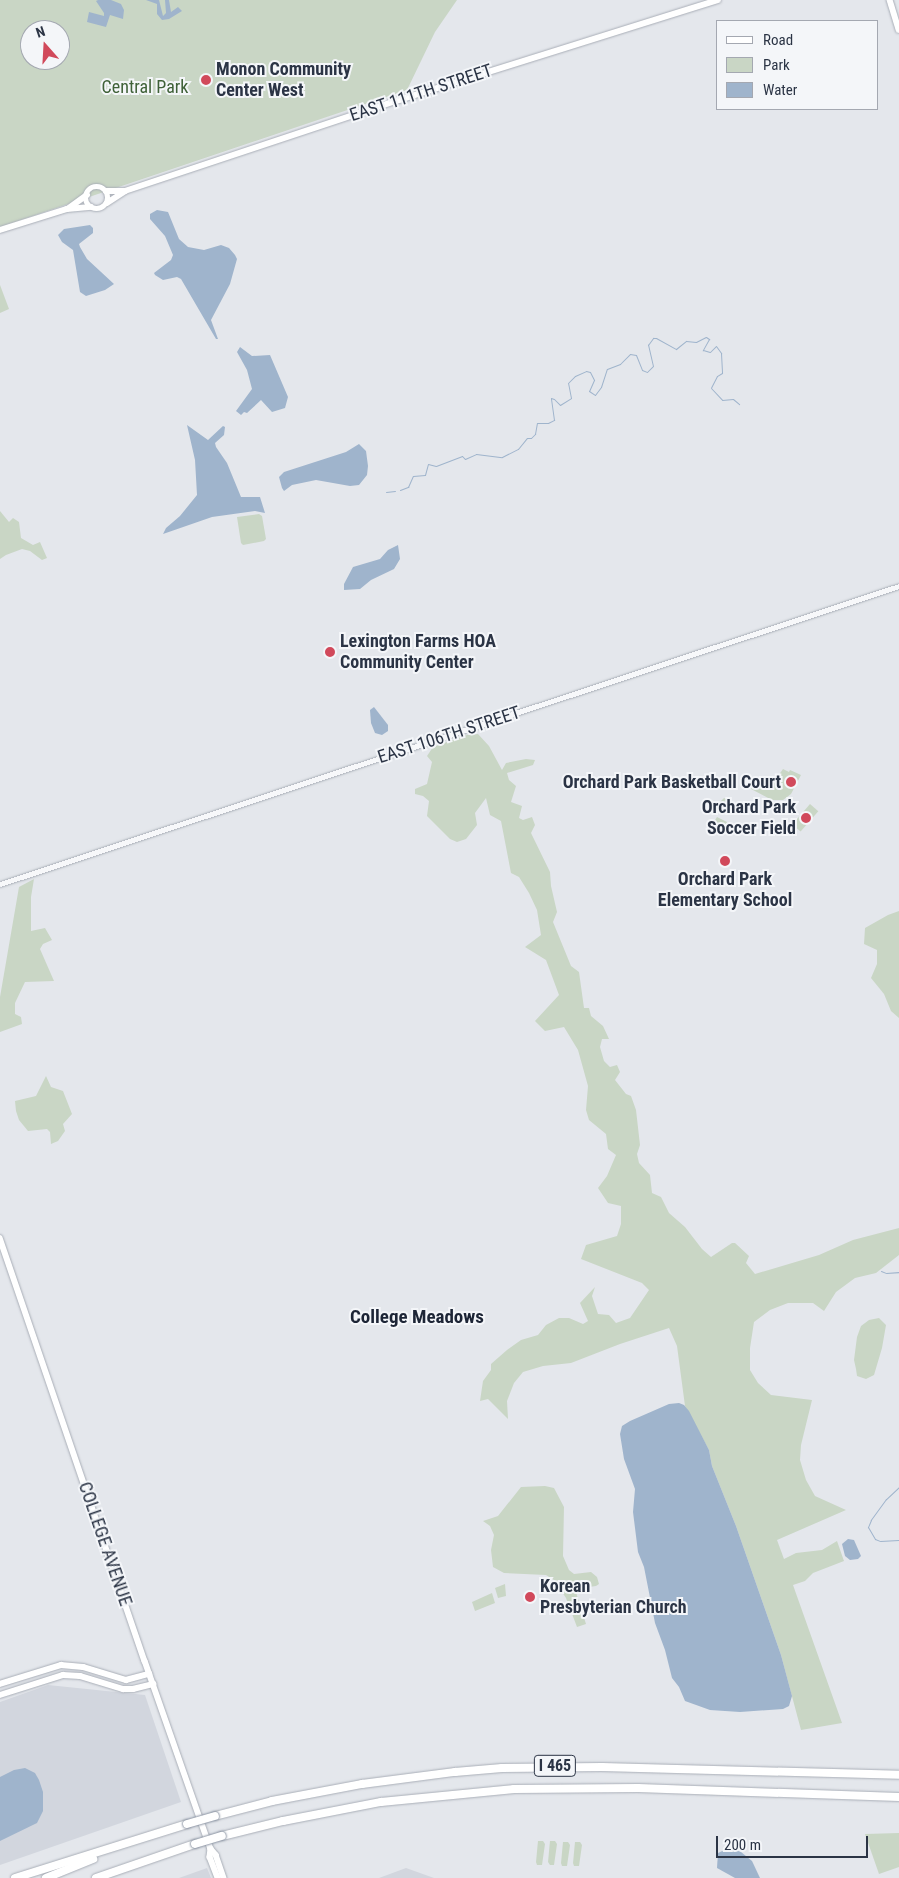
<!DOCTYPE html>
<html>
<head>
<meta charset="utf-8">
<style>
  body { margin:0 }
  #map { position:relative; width:899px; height:1878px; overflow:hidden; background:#e4e7ec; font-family:"Roboto Condensed",sans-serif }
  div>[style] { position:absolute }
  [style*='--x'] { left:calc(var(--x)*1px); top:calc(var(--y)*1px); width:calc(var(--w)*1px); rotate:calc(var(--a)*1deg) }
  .built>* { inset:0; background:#d2d6de }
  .green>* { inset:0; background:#c9d6c5; transform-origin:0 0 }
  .water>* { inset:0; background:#9fb4cc }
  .stream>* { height:1px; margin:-0.5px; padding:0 0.5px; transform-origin:0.5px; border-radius:0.5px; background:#9fb4cc }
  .roads { filter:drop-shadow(0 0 1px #a9aeb7) drop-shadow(0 0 1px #a9aeb7) }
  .tertiary>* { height:5px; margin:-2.5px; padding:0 2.5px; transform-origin:2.5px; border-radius:2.5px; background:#f7f8fa }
  .secondary>* { height:5.5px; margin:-2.75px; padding:0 2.75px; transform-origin:2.75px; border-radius:2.75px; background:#fff }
  .secondary>.ring { margin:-2.75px; padding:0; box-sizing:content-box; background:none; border:5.5px solid #fff; border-radius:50% }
  .motorway>* { height:8px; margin:-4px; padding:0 4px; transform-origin:4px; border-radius:4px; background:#fff }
  .bridges { filter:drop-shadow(0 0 1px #8b94a3) drop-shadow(0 0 1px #8b94a3) }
  .motorway-bridge>* { height:8px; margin:-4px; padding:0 4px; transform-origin:4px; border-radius:4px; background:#fff }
  .dots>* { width:14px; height:14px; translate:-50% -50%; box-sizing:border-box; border:2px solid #f4f6f9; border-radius:50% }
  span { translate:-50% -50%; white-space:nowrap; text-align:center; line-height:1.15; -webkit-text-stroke:4px #f4f6f9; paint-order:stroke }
  .shield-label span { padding:1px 4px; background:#f4f6f9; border:1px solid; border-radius:4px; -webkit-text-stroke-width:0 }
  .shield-label { font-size:16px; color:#2b3445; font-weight:700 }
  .poi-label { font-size:18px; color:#2b3445; font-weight:700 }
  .left { translate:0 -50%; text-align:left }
  .right { translate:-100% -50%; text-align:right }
  .park-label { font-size:18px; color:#3f6138 }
  .street-label { font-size:18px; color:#2b3445 }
  .neighbourhood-label { font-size:19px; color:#1d2536; font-weight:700 }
  .legend { position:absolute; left:716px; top:20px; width:162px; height:90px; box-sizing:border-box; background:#f4f6f9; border:1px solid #a4a8b1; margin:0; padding:6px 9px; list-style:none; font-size:15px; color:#2b3445 }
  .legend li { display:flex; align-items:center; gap:10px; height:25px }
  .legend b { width:25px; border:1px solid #a4a8b1 }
  .north { position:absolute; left:20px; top:20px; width:50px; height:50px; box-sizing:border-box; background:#f4f6f9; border:1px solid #a4a8b1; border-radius:50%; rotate:341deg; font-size:14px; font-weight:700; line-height:20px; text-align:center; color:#2b3445 }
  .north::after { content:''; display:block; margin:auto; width:18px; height:22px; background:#d1495b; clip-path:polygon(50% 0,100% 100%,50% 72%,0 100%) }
  .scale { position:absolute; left:716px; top:1836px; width:152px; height:22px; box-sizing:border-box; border:2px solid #2b3445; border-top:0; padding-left:6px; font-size:15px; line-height:18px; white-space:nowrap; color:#2b3445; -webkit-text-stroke:4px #f4f6f9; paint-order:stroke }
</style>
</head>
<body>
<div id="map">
  <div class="built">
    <i style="clip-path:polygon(48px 1685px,145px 1695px,181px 1802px,0 1865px,0 1702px)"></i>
    <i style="clip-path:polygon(207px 1868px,211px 1878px,179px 1878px)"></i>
    <i style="clip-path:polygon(406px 1868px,434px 1878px,379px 1878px)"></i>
  </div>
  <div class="green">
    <i style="clip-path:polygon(evenodd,0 0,457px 0,435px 32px,407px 90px,0 227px,0 0,30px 30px,60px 30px,60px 60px,30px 60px,30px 30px)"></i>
    <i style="clip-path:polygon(0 285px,9px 309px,0 313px)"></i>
    <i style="clip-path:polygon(0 511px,9px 522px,13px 518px,19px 522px,21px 538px,33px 545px,40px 542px,47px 558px,42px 560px,30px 551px,22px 549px,6px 555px,0 559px)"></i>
    <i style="clip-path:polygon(259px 514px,262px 516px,266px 539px,264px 541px,243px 545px,241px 543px,237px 517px)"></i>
    <i style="clip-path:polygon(478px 734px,489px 746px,502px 770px,506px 763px,526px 759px,535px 760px,533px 765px,507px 773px,509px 780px,516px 786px,511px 802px,522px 806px,519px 818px,523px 820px,532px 817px,535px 825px,531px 833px,550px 872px,551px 886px,557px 912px,553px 922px,571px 966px,579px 972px,584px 1008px,589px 1008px,591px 1016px,603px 1026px,609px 1039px,602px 1039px,600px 1047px,604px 1061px,610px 1067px,617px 1065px,620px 1072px,615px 1080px,626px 1094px,631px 1096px,636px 1110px,640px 1145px,637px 1154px,639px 1163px,650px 1175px,652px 1193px,661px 1197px,669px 1213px,685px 1227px,702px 1249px,711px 1257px,732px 1243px,735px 1243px,749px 1256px,746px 1263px,755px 1274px,819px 1255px,853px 1240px,899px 1228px,899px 1255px,876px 1273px,855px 1278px,836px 1292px,824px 1311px,813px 1303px,788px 1303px,770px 1310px,754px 1322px,750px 1348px,750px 1370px,758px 1383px,771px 1395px,812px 1400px,801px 1445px,800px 1460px,806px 1480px,815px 1496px,846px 1510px,777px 1540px,784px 1559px,796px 1553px,822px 1550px,837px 1541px,844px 1561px,813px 1573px,805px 1581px,793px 1585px,842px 1723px,801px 1730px,781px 1655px,736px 1526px,712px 1466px,709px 1450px,685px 1406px,677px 1346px,669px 1328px,620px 1344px,571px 1363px,543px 1366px,523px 1372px,514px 1383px,507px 1401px,508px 1419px,488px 1399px,480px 1401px,483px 1381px,491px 1370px,491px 1364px,507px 1350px,521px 1340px,538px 1335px,546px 1325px,559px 1318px,569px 1318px,583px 1324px,588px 1321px,580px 1303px,595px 1287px,592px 1296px,598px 1314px,609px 1315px,616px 1323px,630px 1318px,649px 1290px,642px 1283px,581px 1259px,586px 1245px,617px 1236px,621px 1224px,621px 1206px,608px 1203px,598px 1188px,607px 1176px,616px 1155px,608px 1149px,606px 1134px,589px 1120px,586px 1110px,588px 1086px,578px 1050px,564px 1027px,545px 1031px,535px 1021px,559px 995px,546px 960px,525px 947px,541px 935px,537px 910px,529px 893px,519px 877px,511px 873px,501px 821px,490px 815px,486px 798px,475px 813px,477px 825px,466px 839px,457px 842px,450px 839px,427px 816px,429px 801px,423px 796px,415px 794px,415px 789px,427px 784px,432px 762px,427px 756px,433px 747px,467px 735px)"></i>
    <i style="clip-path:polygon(783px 769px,789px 772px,790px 770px,801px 775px,791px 794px,783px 800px,772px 800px,751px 789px,747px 783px,751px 778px,756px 780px,768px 777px,776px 779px)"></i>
    <i style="clip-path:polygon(724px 798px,736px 804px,732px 812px,718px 804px)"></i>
    <i style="left:810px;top:804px;width:11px;height:27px;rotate:41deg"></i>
    <i style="clip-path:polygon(717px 817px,727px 822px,722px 834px,714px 830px,716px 827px,712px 825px)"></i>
    <i style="clip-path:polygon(34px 879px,31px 897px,31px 931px,45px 928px,52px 940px,43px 944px,40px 949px,54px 981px,25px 982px,15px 1003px,15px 1014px,21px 1017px,22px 1024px,0 1032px,0 997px,19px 887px)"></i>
    <i style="clip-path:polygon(899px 911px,899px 1018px,891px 1011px,884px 994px,871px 978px,877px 964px,877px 950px,864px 944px,865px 928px,888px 915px)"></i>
    <i style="clip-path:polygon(46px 1076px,51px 1087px,63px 1091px,72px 1114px,63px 1124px,65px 1131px,58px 1141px,51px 1144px,50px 1132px,47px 1129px,28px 1131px,19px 1120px,16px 1111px,15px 1101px,36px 1096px)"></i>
    <i style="clip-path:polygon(879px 1318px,886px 1325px,882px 1348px,874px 1375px,866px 1379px,857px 1376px,856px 1369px,854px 1360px,857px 1337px,861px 1326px,869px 1320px)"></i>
    <i style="clip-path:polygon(545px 1486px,554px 1488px,564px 1507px,563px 1556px,569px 1570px,574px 1574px,591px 1572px,597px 1577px,599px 1584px,596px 1586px,575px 1589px,586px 1624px,577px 1627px,566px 1598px,554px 1580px,546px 1575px,504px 1573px,493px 1567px,491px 1550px,494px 1535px,490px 1526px,483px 1521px,498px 1516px,521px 1487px)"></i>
    <i style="clip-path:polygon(505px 1584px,506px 1596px,498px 1598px,495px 1588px)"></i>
    <i style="clip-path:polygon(492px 1593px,495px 1603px,475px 1611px,472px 1602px)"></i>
    <i style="clip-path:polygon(899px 1833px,899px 1867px,879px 1874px,865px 1834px)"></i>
    <i style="clip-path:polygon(538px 1841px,543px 1841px,545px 1844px,542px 1865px,537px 1865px,536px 1862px)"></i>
    <i style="clip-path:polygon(550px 1841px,555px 1841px,557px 1844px,554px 1865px,550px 1865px,548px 1862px)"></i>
    <i style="clip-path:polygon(563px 1842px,568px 1842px,570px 1845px,567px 1866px,562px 1866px,561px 1863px)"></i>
    <i style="clip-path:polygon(575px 1842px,580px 1842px,582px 1845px,579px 1866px,574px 1866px,573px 1863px)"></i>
  </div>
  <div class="water">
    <i style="clip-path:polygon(98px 0,111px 0,121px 4px,124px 10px,123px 19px,110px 15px,106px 27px,87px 22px,89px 12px,104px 16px,104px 13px,96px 1px)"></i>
    <i style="clip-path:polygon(146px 0,159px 0,163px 16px,166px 13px,165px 0,169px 0,171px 12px,178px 7px,182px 11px,169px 19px,162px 20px,157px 14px,157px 4px)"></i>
    <i style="clip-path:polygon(157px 210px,168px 212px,179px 239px,188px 247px,204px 250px,221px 245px,229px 248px,235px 255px,237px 259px,230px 284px,211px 320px,218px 339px,216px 339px,181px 279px,177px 277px,163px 280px,155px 275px,154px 273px,171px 260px,173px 255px,165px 236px,150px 219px,150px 214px)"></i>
    <i style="clip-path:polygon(90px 225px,93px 228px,93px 233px,79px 244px,80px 247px,87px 259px,114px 284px,105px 290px,86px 296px,80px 292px,73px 250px,62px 242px,58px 235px,64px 229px)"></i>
    <i style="clip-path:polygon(240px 347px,252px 356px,270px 355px,288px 397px,285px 408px,272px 412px,261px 400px,247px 413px,244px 412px,241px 415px,236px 411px,252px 389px,247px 370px,237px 352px)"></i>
    <i style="clip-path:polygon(187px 425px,208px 440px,223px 426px,225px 427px,224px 435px,215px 443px,216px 447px,227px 463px,241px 497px,260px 497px,265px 513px,255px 511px,212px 517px,163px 534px,166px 528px,180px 516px,197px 495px,195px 460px)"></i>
    <i style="clip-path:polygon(359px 444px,366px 451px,368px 466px,367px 475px,359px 485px,350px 486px,316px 480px,292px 485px,284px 491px,282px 488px,279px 477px,284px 472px,346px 452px)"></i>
    <i style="clip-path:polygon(398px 545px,400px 559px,394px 569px,371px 580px,360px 589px,344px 590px,344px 584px,353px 567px,380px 559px,388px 550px)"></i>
    <i style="clip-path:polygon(374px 707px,388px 725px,388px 731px,382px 735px,375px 733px,371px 723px,370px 710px)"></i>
    <i style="clip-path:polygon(679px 1403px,684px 1405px,689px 1411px,709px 1450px,712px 1466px,736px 1526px,781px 1655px,792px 1696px,789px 1706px,783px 1709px,740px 1712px,710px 1710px,685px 1701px,679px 1687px,672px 1678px,665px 1650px,655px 1623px,644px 1567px,638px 1552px,633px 1512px,635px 1489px,624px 1459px,620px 1434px,622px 1426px,630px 1421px,669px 1404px)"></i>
    <i style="clip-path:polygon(848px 1539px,854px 1540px,861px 1556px,858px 1559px,850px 1560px,845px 1556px,842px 1544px)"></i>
    <i style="clip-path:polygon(25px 1768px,35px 1773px,39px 1780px,43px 1792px,43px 1811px,37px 1823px,0 1841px,0 1777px,14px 1770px)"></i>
    <i style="clip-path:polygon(729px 1848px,741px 1852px,752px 1861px,760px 1878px,735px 1878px,717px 1868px,718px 1853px)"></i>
  </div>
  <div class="stream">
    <i style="--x:400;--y:490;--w:9;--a:-21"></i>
    <i style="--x:408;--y:487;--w:12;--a:-66"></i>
    <i style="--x:413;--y:476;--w:12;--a:-5"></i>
    <i style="--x:425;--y:475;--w:11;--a:-75"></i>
    <i style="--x:428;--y:464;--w:8;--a:14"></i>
    <i style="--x:436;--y:466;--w:28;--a:-21"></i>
    <i style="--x:462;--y:456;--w:4;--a:45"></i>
    <i style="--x:465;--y:459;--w:12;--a:-24"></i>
    <i style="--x:476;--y:454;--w:26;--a:7"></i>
    <i style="--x:502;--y:457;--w:18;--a:-27"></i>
    <i style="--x:518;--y:449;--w:14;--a:-51"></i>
    <i style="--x:527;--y:438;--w:4;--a:0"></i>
    <i style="--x:531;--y:438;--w:6;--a:-45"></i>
    <i style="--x:535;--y:434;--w:11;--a:-80"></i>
    <i style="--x:537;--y:423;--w:11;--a:0"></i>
    <i style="--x:548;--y:423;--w:7;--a:-27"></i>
    <i style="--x:554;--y:420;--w:22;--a:-98"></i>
    <i style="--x:551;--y:398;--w:3;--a:18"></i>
    <i style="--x:554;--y:399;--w:8;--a:45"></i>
    <i style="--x:560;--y:405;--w:13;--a:-32"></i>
    <i style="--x:571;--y:398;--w:15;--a:-101"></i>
    <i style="--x:568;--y:383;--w:10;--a:-45"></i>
    <i style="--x:575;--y:376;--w:12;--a:-24"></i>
    <i style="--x:586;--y:371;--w:4;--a:14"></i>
    <i style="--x:590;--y:372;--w:9;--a:63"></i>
    <i style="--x:594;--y:380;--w:12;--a:114"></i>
    <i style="--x:589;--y:391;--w:7;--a:34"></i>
    <i style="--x:595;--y:395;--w:10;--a:-53"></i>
    <i style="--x:601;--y:387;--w:19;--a:-72"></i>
    <i style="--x:607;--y:369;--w:14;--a:-21"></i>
    <i style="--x:620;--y:364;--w:14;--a:-45"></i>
    <i style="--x:630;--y:354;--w:6;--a:9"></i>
    <i style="--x:636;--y:355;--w:16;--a:68"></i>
    <i style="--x:642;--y:370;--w:5;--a:22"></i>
    <i style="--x:647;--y:372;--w:8;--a:-45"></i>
    <i style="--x:653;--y:366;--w:22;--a:-103"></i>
    <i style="--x:648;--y:345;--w:9;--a:-54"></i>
    <i style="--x:653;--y:338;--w:3;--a:0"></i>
    <i style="--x:656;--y:338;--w:23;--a:29"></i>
    <i style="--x:676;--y:349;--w:13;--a:-39"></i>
    <i style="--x:686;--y:341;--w:10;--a:6"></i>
    <i style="--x:696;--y:342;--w:11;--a:-27"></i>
    <i style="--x:706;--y:337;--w:4;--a:34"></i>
    <i style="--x:709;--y:339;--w:13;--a:119"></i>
    <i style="--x:703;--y:350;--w:7;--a:16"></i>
    <i style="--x:710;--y:352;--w:8;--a:-45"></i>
    <i style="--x:716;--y:346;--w:9;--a:54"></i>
    <i style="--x:721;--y:353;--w:20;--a:87"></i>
    <i style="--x:722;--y:373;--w:6;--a:149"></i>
    <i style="--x:717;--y:376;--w:13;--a:117"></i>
    <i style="--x:711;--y:388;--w:16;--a:47"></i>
    <i style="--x:722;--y:400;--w:11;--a:-5"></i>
    <i style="--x:733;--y:399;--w:8;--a:40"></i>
    <i style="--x:386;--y:492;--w:9;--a:-6"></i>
    <i style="--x:881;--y:1271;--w:5;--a:22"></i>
    <i style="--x:886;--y:1273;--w:13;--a:-4"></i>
    <i style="--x:899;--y:1487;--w:18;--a:137"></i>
    <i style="--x:886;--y:1499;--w:26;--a:126"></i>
    <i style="--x:871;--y:1520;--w:8;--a:113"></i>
    <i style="--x:868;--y:1527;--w:14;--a:60"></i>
    <i style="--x:875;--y:1539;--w:5;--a:22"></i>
    <i style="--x:880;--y:1541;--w:19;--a:-3"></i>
  </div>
  <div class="roads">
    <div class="tertiary">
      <i style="--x:0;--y:884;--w:947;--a:-18.34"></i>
    </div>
    <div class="secondary">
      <i style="--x:890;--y:0;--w:31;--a:73"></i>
      <i class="ring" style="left:86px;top:187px;width:16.5px;height:16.5px"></i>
      <i style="--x:106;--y:191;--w:19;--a:0"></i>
      <i style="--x:125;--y:191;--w:289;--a:-18.4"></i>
      <i style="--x:399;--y:100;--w:334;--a:-17.4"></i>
      <i style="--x:107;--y:203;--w:20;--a:-33"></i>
      <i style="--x:69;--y:208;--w:22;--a:-36"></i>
      <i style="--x:0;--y:230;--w:70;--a:-17.4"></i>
      <i style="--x:67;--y:209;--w:24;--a:-5"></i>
      <i style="--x:0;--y:1238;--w:447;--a:71.1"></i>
      <i style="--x:145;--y:1661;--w:199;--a:70.7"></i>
      <i style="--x:211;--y:1849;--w:8;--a:50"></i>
      <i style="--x:216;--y:1855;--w:24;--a:71"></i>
      <i style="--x:0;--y:1684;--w:64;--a:-17.3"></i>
      <i style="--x:61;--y:1665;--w:22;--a:5"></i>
      <i style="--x:83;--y:1667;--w:45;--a:16.8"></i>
      <i style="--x:126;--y:1680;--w:24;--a:-15"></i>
      <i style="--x:0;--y:1695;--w:66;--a:-17.6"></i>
      <i style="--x:63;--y:1675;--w:17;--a:3"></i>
      <i style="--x:80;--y:1676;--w:45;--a:16.8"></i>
      <i style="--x:123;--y:1689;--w:10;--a:0"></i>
      <i style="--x:133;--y:1689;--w:21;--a:-14"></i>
      <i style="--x:211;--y:1849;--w:8;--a:97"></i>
      <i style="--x:210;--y:1857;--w:22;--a:69"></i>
    </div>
    <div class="motorway">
      <i style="--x:215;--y:1816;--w:59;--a:-14.7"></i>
      <i style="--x:272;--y:1801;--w:92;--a:-10.7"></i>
      <i style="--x:362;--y:1784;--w:94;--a:-7.4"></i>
      <i style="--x:455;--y:1772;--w:47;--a:-4.9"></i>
      <i style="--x:502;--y:1768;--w:100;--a:-0.6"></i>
      <i style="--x:602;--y:1767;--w:297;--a:1.5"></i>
      <i style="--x:222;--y:1836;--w:63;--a:-13.8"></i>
      <i style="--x:283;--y:1821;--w:100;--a:-11"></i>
      <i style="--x:381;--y:1802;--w:134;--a:-5.6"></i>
      <i style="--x:514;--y:1789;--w:124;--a:-0.5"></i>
      <i style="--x:638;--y:1788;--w:261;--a:2"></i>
      <i style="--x:15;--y:1878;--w:180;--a:-17.4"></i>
      <i style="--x:46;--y:1878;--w:51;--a:-22"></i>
      <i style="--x:96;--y:1878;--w:105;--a:-19"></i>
    </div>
  </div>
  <div class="bridges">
    <div class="motorway-bridge">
      <i style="--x:187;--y:1824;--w:29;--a:-16"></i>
      <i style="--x:195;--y:1844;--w:28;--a:-17"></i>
    </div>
  </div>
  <div class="dots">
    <i style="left:206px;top:80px;background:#d1495b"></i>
    <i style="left:330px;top:652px;background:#d1495b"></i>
    <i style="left:791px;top:782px;background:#d1495b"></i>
    <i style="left:806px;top:818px;background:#d1495b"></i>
    <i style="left:725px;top:861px;background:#d1495b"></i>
    <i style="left:530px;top:1597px;background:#d1495b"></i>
  </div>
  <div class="shield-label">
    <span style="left:555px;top:1766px">I 465</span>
  </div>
  <div class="poi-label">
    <span class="left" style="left:216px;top:80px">Monon Community<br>Center West</span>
    <span class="left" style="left:340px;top:652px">Lexington Farms HOA<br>Community Center</span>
    <span class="right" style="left:781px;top:782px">Orchard Park Basketball Court</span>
    <span class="right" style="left:796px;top:818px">Orchard Park<br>Soccer Field</span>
    <span style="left:725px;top:890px">Orchard Park<br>Elementary School</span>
    <span class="left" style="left:540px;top:1597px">Korean<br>Presbyterian Church</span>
  </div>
  <div class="park-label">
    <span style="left:145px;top:87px">Central Park</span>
  </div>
  <div class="street-label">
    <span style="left:421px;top:93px;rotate:-18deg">EAST 111TH STREET</span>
    <span style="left:449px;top:735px;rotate:-18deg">EAST 106TH STREET</span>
    <span style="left:105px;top:1544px;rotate:71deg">COLLEGE AVENUE</span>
  </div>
  <div class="neighbourhood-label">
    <span style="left:417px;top:1317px">College Meadows</span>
  </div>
  <ul class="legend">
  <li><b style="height:6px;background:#fff"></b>Road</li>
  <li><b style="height:14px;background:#c9d6c5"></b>Park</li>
  <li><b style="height:14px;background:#9fb4cc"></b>Water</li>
  </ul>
  <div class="north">N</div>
  <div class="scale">200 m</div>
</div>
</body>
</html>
